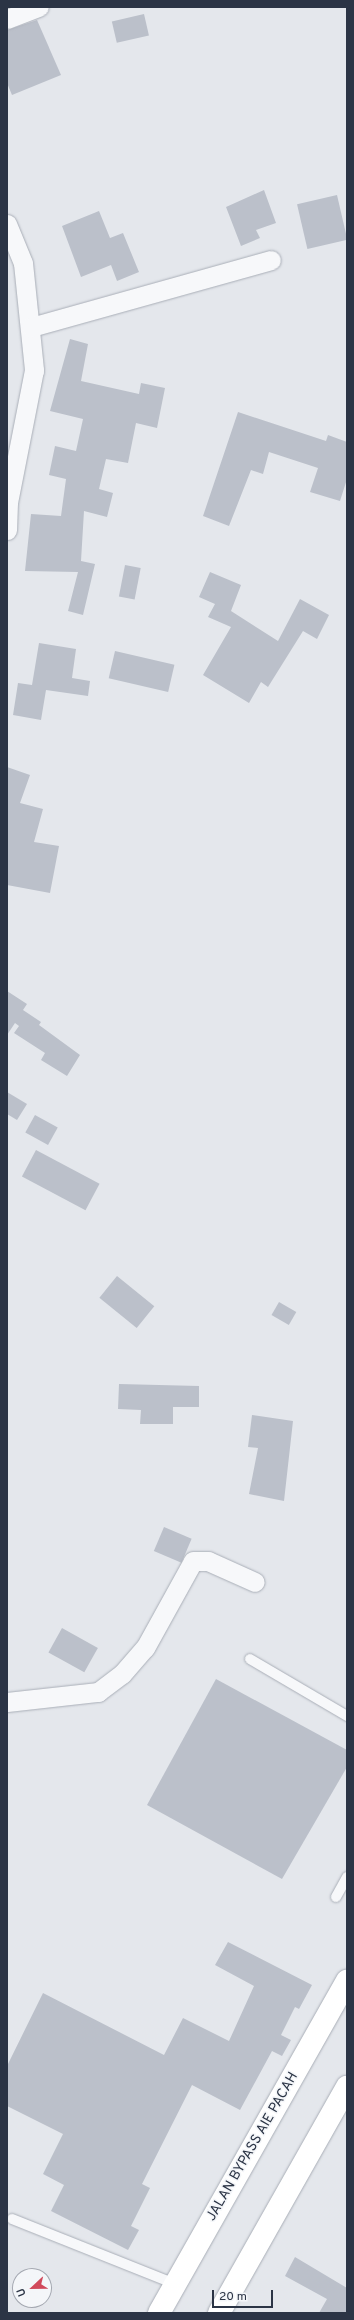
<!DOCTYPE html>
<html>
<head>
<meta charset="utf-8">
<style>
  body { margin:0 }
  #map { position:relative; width:354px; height:2320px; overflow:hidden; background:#e4e7ec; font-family:Overpass,sans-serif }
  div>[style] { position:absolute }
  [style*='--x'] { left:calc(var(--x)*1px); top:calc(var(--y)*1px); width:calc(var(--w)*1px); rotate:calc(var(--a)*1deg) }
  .building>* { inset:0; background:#bbc0ca; transform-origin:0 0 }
  .roads { filter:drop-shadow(0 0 1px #a9aeb7) drop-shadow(0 0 1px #a9aeb7) }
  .service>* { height:10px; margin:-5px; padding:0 5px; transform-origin:5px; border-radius:5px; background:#f7f8fa }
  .minor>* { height:19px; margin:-9.5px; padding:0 9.5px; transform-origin:9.5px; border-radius:9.5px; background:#f7f8fa }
  .trunk>* { height:22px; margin:-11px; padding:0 11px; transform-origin:11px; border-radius:11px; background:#fff }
  span { translate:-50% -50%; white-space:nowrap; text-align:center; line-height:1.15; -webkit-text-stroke:3px #f4f6f9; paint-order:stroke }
  .street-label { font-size:14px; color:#2b3445 }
  .frame { position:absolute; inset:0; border:8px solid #2b3445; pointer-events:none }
  .north { position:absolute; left:12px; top:2268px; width:40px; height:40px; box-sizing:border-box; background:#f4f6f9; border:1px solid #a4a8b1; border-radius:50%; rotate:248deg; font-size:11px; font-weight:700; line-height:16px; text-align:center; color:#2b3445 }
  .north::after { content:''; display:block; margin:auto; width:14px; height:18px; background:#d1495b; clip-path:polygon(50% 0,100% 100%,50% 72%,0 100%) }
  .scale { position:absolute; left:212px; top:2290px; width:61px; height:18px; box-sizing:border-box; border:2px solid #2b3445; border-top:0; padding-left:5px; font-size:12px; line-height:14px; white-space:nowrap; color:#2b3445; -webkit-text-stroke:3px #f4f6f9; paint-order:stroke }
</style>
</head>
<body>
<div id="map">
  <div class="building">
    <i style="left:144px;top:14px;width:22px;height:33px;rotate:77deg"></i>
    <i style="clip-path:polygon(37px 20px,61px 75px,12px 95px,7px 83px,7px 30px)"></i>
    <i style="clip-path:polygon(264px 190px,276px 223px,256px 230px,260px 238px,241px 246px,226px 207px)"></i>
    <i style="left:337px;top:195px;width:46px;height:41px;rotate:77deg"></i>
    <i style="clip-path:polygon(99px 211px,110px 238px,123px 233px,139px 272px,117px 281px,111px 265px,81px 277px,62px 226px)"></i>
    <i style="clip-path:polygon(70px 339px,88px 344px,81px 381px,139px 394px,141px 383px,165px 388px,157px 428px,136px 423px,128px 463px,106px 459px,99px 489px,113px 493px,107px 517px,84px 511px,81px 561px,95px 564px,83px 615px,68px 611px,78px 572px,25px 571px,31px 514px,61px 516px,66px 479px,49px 475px,55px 446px,76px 451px,83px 419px,50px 411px)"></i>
    <i style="clip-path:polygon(238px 412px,326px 441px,328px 435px,347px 442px,347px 479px,340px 501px,310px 492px,318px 468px,269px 452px,263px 474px,251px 470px,229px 526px,203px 516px)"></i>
    <i style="left:125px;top:565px;width:16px;height:32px;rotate:11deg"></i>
    <i style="clip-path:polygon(210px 572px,241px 585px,231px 611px,278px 641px,300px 599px,329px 615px,317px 639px,303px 631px,268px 687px,261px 682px,249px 703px,203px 675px,231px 627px,208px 617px,215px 604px,199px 597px)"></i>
    <i style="clip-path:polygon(39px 643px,76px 649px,72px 678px,90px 681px,88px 696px,46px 690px,41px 720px,13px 715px,18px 683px,32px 685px)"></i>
    <i style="left:115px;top:651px;width:61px;height:28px;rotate:13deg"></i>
    <i style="clip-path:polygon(7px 767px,30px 775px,20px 803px,43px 809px,34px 842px,59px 846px,50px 893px,7px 885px)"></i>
    <i style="clip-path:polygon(7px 991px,27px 1004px,23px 1010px,41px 1022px,39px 1025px,80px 1055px,67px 1076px,41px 1060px,45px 1053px,14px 1033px,19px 1026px,15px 1023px,7px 1035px)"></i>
    <i style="clip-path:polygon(7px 1092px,27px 1104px,17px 1120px,7px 1114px)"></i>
    <i style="left:35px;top:1115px;width:26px;height:20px;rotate:29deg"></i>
    <i style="left:36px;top:1150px;width:72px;height:30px;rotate:28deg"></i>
    <i style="left:117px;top:1276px;width:48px;height:28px;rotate:39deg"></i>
    <i style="left:279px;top:1302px;width:20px;height:15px;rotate:30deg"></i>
    <i style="clip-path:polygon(119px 1384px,199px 1386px,199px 1407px,173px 1407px,173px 1424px,140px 1424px,141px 1410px,118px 1409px)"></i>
    <i style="clip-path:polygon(252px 1415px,293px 1421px,284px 1501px,249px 1494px,258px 1448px,248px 1447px)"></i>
    <i style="left:164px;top:1527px;width:30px;height:26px;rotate:23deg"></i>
    <i style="left:62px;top:1628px;width:41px;height:28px;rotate:29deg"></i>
    <i style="clip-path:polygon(216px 1679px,347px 1750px,347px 1767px,282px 1879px,147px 1805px)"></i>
    <i style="clip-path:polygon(228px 1942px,312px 1985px,299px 2009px,295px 2007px,281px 2035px,291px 2040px,282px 2056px,272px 2051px,240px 2110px,192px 2085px,142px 2184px,150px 2188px,131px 2226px,139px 2230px,128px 2250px,51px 2211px,64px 2185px,43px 2174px,63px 2134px,7px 2106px,7px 2066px,43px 1993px,164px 2055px,183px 2018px,229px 2041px,254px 1986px,215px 1965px)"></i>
    <i style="clip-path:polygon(295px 2257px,347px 2288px,347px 2313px,319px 2313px,327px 2299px,285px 2276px)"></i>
  </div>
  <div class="roads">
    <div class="service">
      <i style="--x:250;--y:1659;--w:113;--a:30.4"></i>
      <i style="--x:336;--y:1897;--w:23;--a:-61"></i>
      <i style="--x:12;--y:2219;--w:175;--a:21.7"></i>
    </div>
    <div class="minor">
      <i style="--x:7;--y:19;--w:34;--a:-21"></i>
      <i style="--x:7;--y:224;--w:42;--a:67.7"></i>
      <i style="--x:23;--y:263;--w:108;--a:84.1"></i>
      <i style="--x:34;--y:370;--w:135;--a:101.1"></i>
      <i style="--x:8;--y:502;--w:28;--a:92"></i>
      <i style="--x:31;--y:327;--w:249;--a:-15.6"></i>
      <i style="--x:7;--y:1702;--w:92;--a:-6.3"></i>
      <i style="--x:98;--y:1692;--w:30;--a:-37"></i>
      <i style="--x:122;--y:1674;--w:35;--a:-49"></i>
      <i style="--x:145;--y:1648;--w:99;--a:-61.1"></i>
      <i style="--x:193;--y:1561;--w:15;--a:0"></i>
      <i style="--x:208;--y:1561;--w:51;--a:24.1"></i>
    </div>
    <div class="trunk">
      <i style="--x:159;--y:2313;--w:382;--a:-60.5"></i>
      <i style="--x:219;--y:2313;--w:260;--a:-60.5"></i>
    </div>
  </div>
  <div class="street-label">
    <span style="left:253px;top:2147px;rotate:-60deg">JALAN BYPASS AIE PACAH</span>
  </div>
  <div class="frame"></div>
  <div class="north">U</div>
  <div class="scale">20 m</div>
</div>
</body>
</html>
